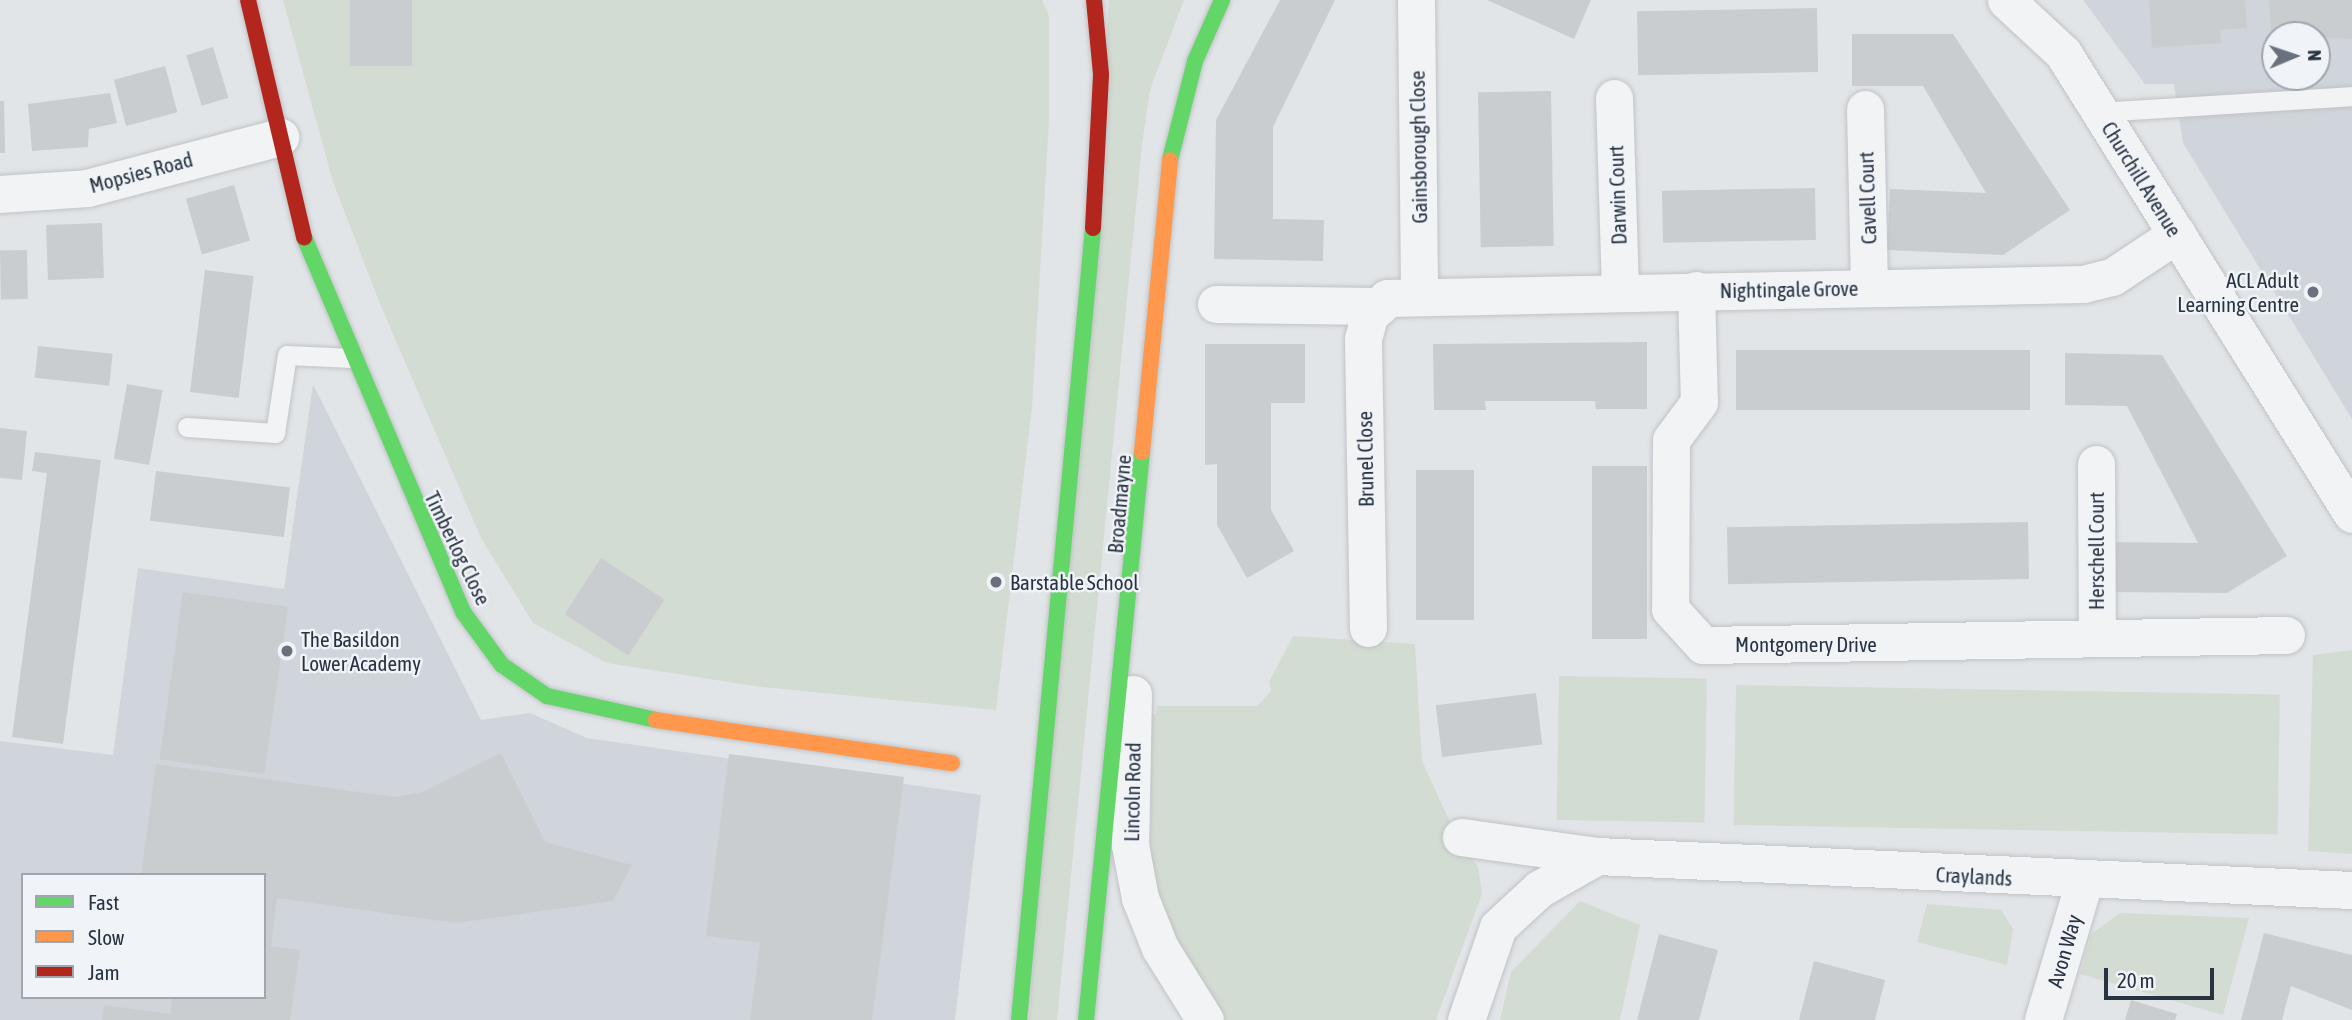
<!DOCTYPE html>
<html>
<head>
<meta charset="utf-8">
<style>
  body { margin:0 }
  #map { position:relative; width:2352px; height:1020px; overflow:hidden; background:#e2e5e8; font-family:"Asap Condensed",sans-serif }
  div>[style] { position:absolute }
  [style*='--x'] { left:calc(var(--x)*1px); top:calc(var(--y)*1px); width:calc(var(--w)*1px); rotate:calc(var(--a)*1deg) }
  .built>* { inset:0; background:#d0d5db }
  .green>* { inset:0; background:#d3dcd3; transform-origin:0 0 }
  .building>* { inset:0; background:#cacdd0; transform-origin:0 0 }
  .roads { filter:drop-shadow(0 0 2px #c0c3c6) drop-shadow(0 0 2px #c0c3c6) }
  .lane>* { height:19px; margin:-9.5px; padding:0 9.5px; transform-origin:9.5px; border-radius:9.5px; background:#f2f3f4 }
  .street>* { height:37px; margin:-18.5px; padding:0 18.5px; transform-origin:18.5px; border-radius:18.5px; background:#f2f3f4 }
  .fast>* { height:16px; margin:-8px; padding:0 8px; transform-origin:8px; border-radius:8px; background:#63d668 }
  .slow>* { height:16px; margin:-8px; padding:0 8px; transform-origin:8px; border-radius:8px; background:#ff974d }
  .jam>* { height:16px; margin:-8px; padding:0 8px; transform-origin:8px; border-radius:8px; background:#b3261e }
  .dots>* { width:19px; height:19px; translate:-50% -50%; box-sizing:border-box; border:4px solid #f0f3f7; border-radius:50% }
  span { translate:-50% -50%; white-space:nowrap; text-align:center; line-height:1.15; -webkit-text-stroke:5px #f0f3f7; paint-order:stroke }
  .street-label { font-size:21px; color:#283342 }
  .poi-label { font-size:21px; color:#283342 }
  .right { translate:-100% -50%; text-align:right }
  .left { translate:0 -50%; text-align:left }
  .legend { position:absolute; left:21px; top:873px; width:245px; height:126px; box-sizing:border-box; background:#f0f3f7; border:2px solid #a0a6af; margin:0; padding:9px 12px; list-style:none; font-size:21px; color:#283342 }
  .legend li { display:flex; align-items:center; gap:14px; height:35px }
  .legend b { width:35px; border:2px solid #a0a6af }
  .north { position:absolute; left:2261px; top:21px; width:70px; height:70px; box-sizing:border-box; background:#f0f3f7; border:2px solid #a0a6af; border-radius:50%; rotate:88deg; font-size:19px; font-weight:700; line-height:28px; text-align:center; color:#283342 }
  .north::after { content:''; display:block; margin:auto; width:24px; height:32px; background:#69717c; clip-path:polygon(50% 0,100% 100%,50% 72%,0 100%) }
  .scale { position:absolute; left:2104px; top:968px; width:110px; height:32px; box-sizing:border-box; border:4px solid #283342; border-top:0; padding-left:9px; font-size:21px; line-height:24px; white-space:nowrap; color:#283342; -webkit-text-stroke:5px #f0f3f7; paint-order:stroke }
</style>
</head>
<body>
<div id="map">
  <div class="built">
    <i style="clip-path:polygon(evenodd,2083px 0,2352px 0,2352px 419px,2183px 143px,2174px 84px,2145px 84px,2083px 0,2275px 35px,2317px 35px,2317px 77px,2275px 77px,2275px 35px)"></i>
    <i style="clip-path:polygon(evenodd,313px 384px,481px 720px,530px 713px,587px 738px,981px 795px,955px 1020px,0 1020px,0 741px,113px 755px,138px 568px,284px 589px,313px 384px,23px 875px,264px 875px,264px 997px,23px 997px,23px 875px)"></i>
  </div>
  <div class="green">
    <i style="clip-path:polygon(283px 0,1042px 0,1049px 16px,1049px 121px,1032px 407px,996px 710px,761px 687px,607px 663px,533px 623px,481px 538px,380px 304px,333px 182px)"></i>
    <i style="clip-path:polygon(1109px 0,1184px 0,1150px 90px,1142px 145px,1057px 1020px,1029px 1020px)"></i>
    <i style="clip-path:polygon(1293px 636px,1415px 644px,1422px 761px,1462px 848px,1478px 866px,1482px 894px,1436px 1020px,1225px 1020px,1176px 947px,1151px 885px,1151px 760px,1142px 743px,1147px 714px,1156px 714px,1157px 706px,1257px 706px,1271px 691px,1269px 682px)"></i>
    <i style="clip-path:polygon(2352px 650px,2352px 854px,2308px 851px,2313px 655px)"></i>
    <i style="left:1559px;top:676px;width:148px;height:144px;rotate:1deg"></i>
    <i style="left:1736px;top:685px;width:544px;height:140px;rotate:1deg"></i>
    <i style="clip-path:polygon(1580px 901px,1640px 925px,1620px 1020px,1500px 1020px,1511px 972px)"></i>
    <i style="clip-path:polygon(1927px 904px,2001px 910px,2013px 929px,2007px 965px,1917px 942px)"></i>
    <i style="clip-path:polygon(2120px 913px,2249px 918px,2223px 1015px,2080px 974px,2092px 933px)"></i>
  </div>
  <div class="building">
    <i style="left:350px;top:0;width:62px;height:66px"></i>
    <i style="clip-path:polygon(1280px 0,1335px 0,1273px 127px,1273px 219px,1324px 220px,1323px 261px,1214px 259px,1216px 120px)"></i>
    <i style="clip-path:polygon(1487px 0,1591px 0,1574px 39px)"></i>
    <i style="clip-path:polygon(2149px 0,2245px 0,2247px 28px,2220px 30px,2221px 43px,2152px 48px)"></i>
    <i style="clip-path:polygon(2269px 0,2352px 0,2352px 39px,2275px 35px,2272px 45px)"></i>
    <i style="left:1817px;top:8px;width:64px;height:180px;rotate:89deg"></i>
    <i style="clip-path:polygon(1852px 34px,1953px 34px,2070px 210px,2003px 255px,1887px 250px,1890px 189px,1986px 193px,1923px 86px,1852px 86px)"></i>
    <i style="left:213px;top:47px;width:53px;height:28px;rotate:73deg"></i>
    <i style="left:165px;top:66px;width:48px;height:53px;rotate:75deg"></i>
    <i style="left:1551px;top:91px;width:155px;height:73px;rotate:89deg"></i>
    <i style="clip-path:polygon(110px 93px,117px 123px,89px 129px,88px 147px,32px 151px,28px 104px)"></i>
    <i style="clip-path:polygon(0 101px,4px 101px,5px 153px,0 153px)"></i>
    <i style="left:234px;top:185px;width:58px;height:50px;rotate:74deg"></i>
    <i style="left:1815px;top:188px;width:52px;height:153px;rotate:89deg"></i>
    <i style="left:102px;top:223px;width:55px;height:56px;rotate:88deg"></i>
    <i style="left:27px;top:250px;width:49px;height:27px;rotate:89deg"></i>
    <i style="left:205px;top:270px;width:49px;height:123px;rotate:7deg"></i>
    <i style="clip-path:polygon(1647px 342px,1647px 409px,1596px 409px,1595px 401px,1485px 401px,1486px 410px,1434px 410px,1433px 344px)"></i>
    <i style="clip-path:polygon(1205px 344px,1305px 344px,1305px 403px,1271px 403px,1271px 510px,1294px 551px,1247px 578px,1217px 525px,1217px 464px,1205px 465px)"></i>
    <i style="left:38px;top:346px;width:75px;height:32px;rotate:6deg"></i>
    <i style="left:1736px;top:350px;width:294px;height:60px"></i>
    <i style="clip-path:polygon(2065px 353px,2162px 355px,2287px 556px,2227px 593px,2105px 592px,2105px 542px,2198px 543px,2127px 406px,2065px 405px)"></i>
    <i style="left:127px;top:384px;width:36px;height:76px;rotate:10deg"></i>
    <i style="clip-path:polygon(0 428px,27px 431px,22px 480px,0 478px)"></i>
    <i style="clip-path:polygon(35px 452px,101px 460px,63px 744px,12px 737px,47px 473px,32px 471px)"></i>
    <i style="left:1592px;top:466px;width:55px;height:173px"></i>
    <i style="left:1416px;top:470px;width:58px;height:150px"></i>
    <i style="left:156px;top:471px;width:135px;height:50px;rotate:7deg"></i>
    <i style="left:2028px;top:522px;width:57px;height:301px;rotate:89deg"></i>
    <i style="left:601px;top:558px;width:76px;height:67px;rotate:33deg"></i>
    <i style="left:183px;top:592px;width:106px;height:169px;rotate:8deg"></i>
    <i style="left:1536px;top:693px;width:52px;height:101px;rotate:83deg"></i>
    <i style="clip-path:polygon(501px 753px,545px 842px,632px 865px,613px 901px,456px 923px,277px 898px,271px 946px,300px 950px,290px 1020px,102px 1020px,104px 1005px,170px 1014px,172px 997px,264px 997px,264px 875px,141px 875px,156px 764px,394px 797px,423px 792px)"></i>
    <i style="clip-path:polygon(729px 754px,904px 777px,872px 1020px,750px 1020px,760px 943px,706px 936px)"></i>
    <i style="clip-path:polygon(2264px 933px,2352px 955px,2352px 1010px,2291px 986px,2282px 1020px,2241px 1020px)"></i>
    <i style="clip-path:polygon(1659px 934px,1718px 950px,1699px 1020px,1637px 1020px)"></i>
    <i style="clip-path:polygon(1814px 961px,1885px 980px,1875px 1020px,1799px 1020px)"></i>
    <i style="clip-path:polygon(2131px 1000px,2177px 1014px,2175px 1020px,2125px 1020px)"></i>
  </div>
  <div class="roads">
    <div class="lane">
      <i style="--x:2100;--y:112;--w:253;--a:-3.6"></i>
      <i style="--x:187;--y:427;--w:88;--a:3.9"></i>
      <i style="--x:275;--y:433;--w:79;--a:-81.3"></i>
      <i style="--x:287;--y:355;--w:65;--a:2.6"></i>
    </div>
    <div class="street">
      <i style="--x:1416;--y:0;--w:294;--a:89.4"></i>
      <i style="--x:2006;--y:0;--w:78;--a:42.9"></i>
      <i style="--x:2063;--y:53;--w:544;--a:57.92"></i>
      <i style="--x:1614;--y:98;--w:193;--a:88.2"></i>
      <i style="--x:1865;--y:109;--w:178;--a:88.7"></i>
      <i style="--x:0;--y:194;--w:87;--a:-3.9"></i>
      <i style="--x:87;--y:188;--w:200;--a:-14.8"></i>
      <i style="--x:1696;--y:290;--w:112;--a:88.5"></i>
      <i style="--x:1699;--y:402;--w:47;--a:126.4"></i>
      <i style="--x:1671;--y:440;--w:169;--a:90.3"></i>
      <i style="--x:1670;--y:609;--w:49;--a:47.5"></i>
      <i style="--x:1703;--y:645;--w:583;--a:-0.98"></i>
      <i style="--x:1216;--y:304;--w:164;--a:0.7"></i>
      <i style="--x:2096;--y:464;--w:174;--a:89.7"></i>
      <i style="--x:1368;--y:628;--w:289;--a:-91"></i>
      <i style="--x:1363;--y:339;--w:24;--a:-75"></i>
      <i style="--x:1369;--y:316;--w:25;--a:-45"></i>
      <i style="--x:1387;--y:298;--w:696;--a:-1.15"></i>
      <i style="--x:2083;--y:284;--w:30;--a:-14"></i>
      <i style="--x:2112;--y:277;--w:78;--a:-33.5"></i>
      <i style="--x:1133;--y:694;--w:151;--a:91.1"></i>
      <i style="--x:1130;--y:845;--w:54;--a:79.3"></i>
      <i style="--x:1140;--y:898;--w:54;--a:68.2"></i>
      <i style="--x:1160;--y:948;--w:85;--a:58"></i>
      <i style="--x:1461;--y:837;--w:137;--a:8"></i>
      <i style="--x:1466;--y:1020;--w:98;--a:-71"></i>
      <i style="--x:1498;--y:927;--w:56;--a:-42.8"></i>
      <i style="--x:1539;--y:889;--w:67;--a:-29.6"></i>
      <i style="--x:1597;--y:856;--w:756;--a:2.58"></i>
      <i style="--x:2043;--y:1020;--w:144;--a:-73.5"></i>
    </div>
    <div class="fast">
      <i style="--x:1170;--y:160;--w:102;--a:-75.8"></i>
      <i style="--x:1195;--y:61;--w:67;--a:-66.1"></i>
      <i style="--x:304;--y:237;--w:407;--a:67"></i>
      <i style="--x:463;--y:612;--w:66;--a:53.7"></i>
      <i style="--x:502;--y:665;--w:55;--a:34.6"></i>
      <i style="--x:547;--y:696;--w:112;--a:12.4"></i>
      <i style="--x:1019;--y:1020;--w:795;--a:-84.66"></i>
      <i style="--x:1086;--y:1020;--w:571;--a:-84.37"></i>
    </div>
    <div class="slow">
      <i style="--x:1142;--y:452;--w:293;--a:-84.5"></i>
      <i style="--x:656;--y:720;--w:299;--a:8.3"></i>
    </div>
    <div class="jam">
      <i style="--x:248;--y:0;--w:244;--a:76.7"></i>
      <i style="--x:1093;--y:228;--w:154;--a:-87"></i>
      <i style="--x:1101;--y:74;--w:74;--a:-95.4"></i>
    </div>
  </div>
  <div class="dots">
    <i style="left:2313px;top:292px;background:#69717c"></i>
    <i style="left:996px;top:582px;background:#69717c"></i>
    <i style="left:287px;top:651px;background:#69717c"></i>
  </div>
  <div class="street-label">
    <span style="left:1418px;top:147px;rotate:-91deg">Gainsborough Close</span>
    <span style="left:141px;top:172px;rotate:-15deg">Mopsies Road</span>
    <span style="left:2142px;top:179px;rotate:58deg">Churchill Avenue</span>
    <span style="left:1617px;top:195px;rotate:-92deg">Darwin Court</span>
    <span style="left:1867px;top:198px;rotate:-92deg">Cavell Court</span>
    <span style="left:1789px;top:289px;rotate:-1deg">Nightingale Grove</span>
    <span style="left:1365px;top:459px;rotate:-91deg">Brunel Close</span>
    <span style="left:1119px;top:504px;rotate:-85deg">Broadmayne</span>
    <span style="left:458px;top:548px;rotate:64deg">Timberlog Close</span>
    <span style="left:2096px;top:551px;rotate:-90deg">Herschell Court</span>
    <span style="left:1806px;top:644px">Montgomery Drive</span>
    <span style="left:1132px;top:792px;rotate:-89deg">Lincoln Road</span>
    <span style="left:1974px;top:876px;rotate:3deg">Craylands</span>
    <span style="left:2064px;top:951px;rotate:-74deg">Avon Way</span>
  </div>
  <div class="poi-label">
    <span class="right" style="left:2299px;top:292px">ACL Adult<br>Learning Centre</span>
    <span class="left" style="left:1010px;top:582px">Barstable School</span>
    <span class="left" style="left:301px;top:651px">The Basildon<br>Lower Academy</span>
  </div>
  <ul class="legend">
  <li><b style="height:9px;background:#63d668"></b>Fast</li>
  <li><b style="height:9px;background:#ff974d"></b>Slow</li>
  <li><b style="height:9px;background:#b3261e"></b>Jam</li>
  </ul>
  <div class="north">N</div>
  <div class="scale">20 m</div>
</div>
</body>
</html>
